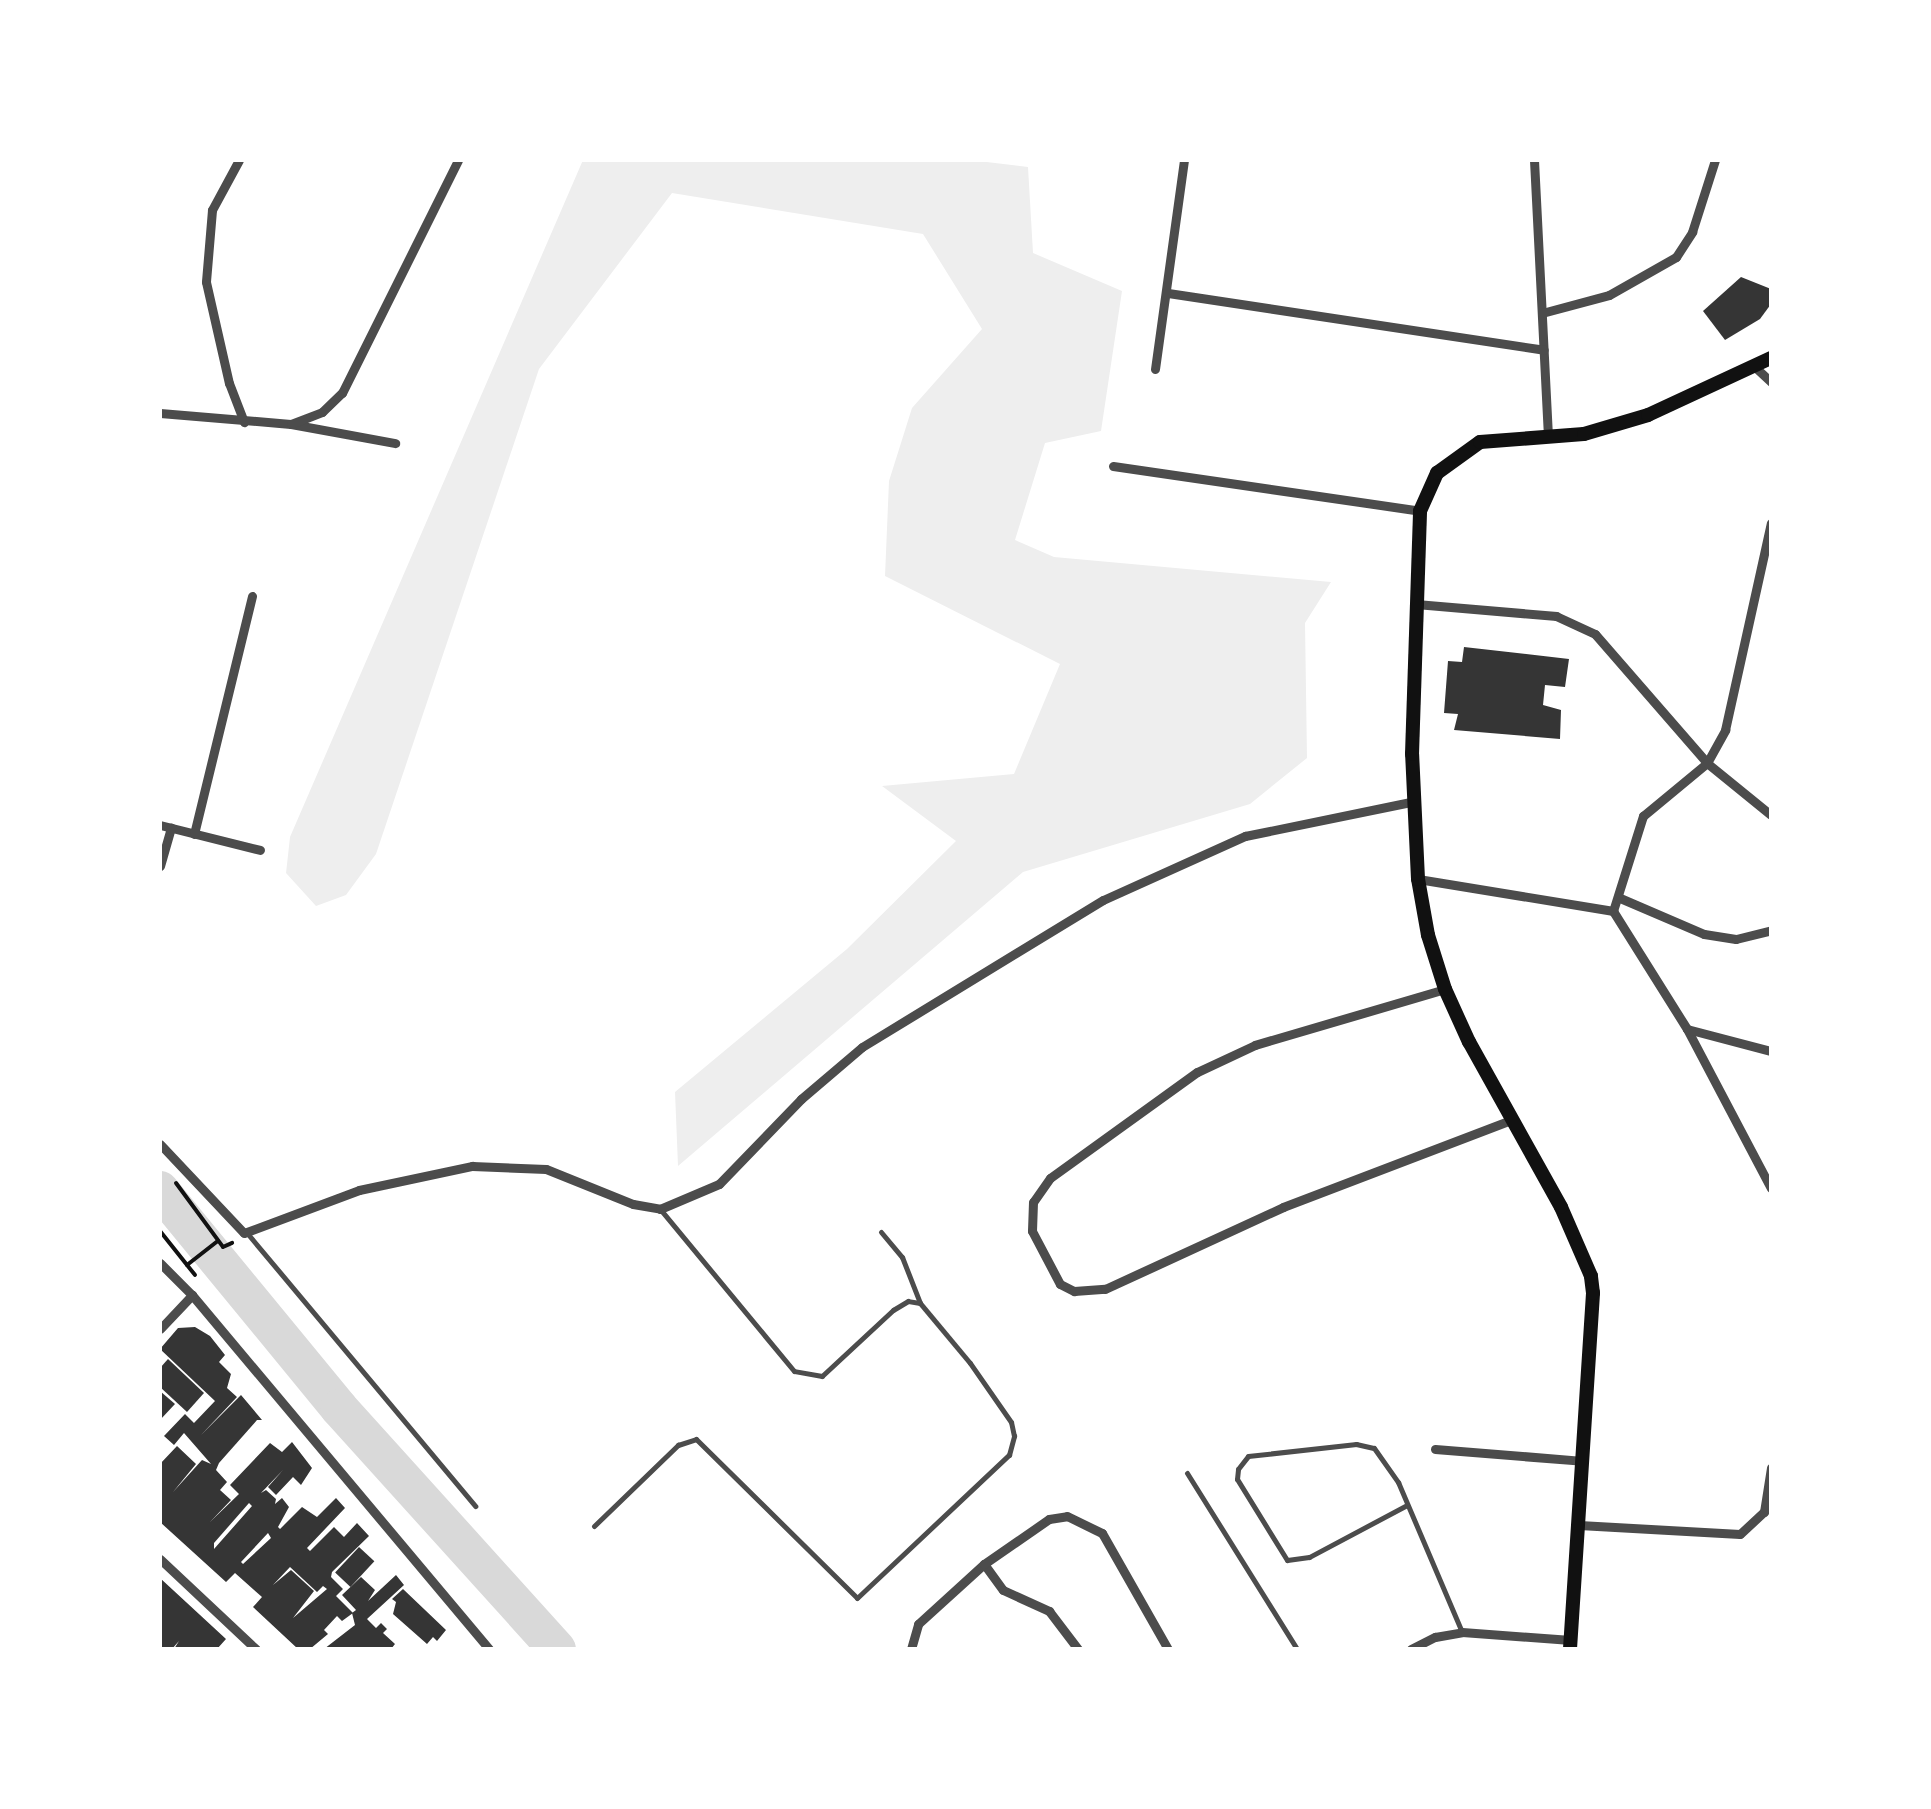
<!DOCTYPE html>
<html>
<head>
<meta charset="utf-8">
<style>
  body { margin:0 }
  #map { position:relative; width:1931px; height:1809px; overflow:hidden; background:#fff; font-family:Arial,sans-serif }
  div>[style] { position:absolute }
  [style*='--x'] { left:calc(var(--x)*1px); top:calc(var(--y)*1px); width:calc(var(--w)*1px); rotate:calc(var(--a)*1deg) }
  .green>* { inset:0; background:#eee }
  .river>* { height:38px; margin:-19px; padding:0 19px; transform-origin:19px; border-radius:19px; background:#d9d9d9 }
  .building>* { inset:0; background:#353535; transform-origin:0 0 }
  .path>* { height:4px; margin:-2px; padding:0 2px; transform-origin:2px; border-radius:2px; background:#111 }
  .service>* { height:5px; margin:-2.5px; padding:0 2.5px; transform-origin:2.5px; border-radius:2.5px; background:#4c4c4c }
  .minor>* { height:9px; margin:-4.5px; padding:0 4.5px; transform-origin:4.5px; border-radius:4.5px; background:#4c4c4c }
  .secondary>* { height:14px; margin:-7px; padding:0 7px; transform-origin:7px; border-radius:7px; background:#111 }
  span { translate:-50% -50%; white-space:nowrap; text-align:center; line-height:1.15; -webkit-text-stroke:8px #fff; paint-order:stroke }
  .frame { position:absolute; inset:0; border:162px solid #fff; pointer-events:none }
</style>
</head>
<body>
<div id="map">
  <div class="green">
    <i style="clip-path:polygon(583px 160px,970px 160px,1028px 167px,1033px 253px,1122px 291px,1101px 431px,1045px 443px,1015px 540px,1054px 557px,1331px 582px,1305px 623px,1307px 758px,1250px 804px,1023px 872px,678px 1166px,675px 1092px,847px 949px,956px 841px,882px 786px,1014px 774px,1060px 664px,885px 576px,889px 481px,912px 408px,982px 329px,923px 234px,672px 193px,539px 369px,376px 854px,346px 895px,316px 906px,286px 873px,290px 837px)"></i>
  </div>
  <div class="river">
    <i style="--x:160;--y:1190;--w:282;--a:50.6"></i>
    <i style="--x:339;--y:1408;--w:325;--a:47.9"></i>
  </div>
  <div class="building">
    <i style="clip-path:polygon(1741px 277px,1771px 289px,1771px 304px,1760px 319px,1725px 340px,1703px 311px)"></i>
    <i style="clip-path:polygon(1464px 647px,1569px 659px,1565px 687px,1545px 685px,1543px 705px,1561px 710px,1560px 739px,1454px 730px,1458px 714px,1444px 713px,1448px 661px,1462px 662px)"></i>
    <i style="clip-path:polygon(evenodd,195px 1327px,210px 1336px,225px 1355px,219px 1362px,231px 1374px,227px 1388px,237px 1397px,201px 1435px,241px 1395px,262px 1420px,257px 1420px,219px 1463px,216px 1470px,227px 1482px,220px 1490px,231px 1500px,210px 1522px,239px 1494px,230px 1485px,270px 1443px,282px 1452px,292px 1442px,312px 1468px,301px 1485px,293px 1477px,276px 1495px,268px 1487px,283px 1470px,261px 1493px,266px 1490px,276px 1499px,275px 1504px,282px 1498px,289px 1507px,278px 1527px,280px 1529px,302px 1507px,317px 1517px,336px 1498px,345px 1508px,307px 1548px,310px 1551px,334px 1527px,344px 1537px,357px 1523px,369px 1536px,332px 1572px,331px 1577px,343px 1589px,336px 1596px,353px 1613px,342px 1621px,337px 1616px,324px 1630px,328px 1634px,310px 1649px,298px 1649px,253px 1607px,262px 1597px,235px 1573px,226px 1582px,160px 1522px,160px 1464px,177px 1446px,196px 1464px,173px 1492px,202px 1460px,211px 1464px,184px 1433px,174px 1445px,164px 1436px,185px 1414px,194px 1423px,215px 1401px,160px 1349px,178px 1328px,195px 1327px,249px 1503px,252px 1506px,214px 1549px,214px 1543px,249px 1503px,195px 1327px,268px 1533px,271px 1538px,243px 1564px,241px 1562px,268px 1533px,195px 1327px,290px 1567px,317px 1592px,323px 1586px,327px 1589px,293px 1618px,314px 1591px,291px 1570px,273px 1585px,290px 1567px)"></i>
    <i style="clip-path:polygon(168px 1359px,204px 1393px,187px 1412px,160px 1387px,160px 1368px)"></i>
    <i style="clip-path:polygon(160px 1391px,175px 1404px,160px 1420px)"></i>
    <i style="left:359px;top:1547px;width:21px;height:35px;rotate:43deg"></i>
    <i style="clip-path:polygon(396px 1575px,404px 1585px,367px 1619px,376px 1628px,381px 1623px,387px 1629px,383px 1633px,395px 1644px,391px 1649px,324px 1649px,355px 1625px,352px 1613px,356px 1610px,342px 1595px,361px 1577px,375px 1590px,368px 1601px)"></i>
    <i style="clip-path:polygon(160px 1578px,226px 1639px,217px 1649px,174px 1649px,179px 1641px,172px 1649px,160px 1649px)"></i>
    <i style="clip-path:polygon(403px 1589px,446px 1630px,437px 1641px,433px 1637px,427px 1644px,393px 1614px,396px 1602px,392px 1599px)"></i>
  </div>
  <div class="path">
    <i style="--x:176;--y:1183;--w:79;--a:53.7"></i>
    <i style="--x:223;--y:1247;--w:10;--a:-24"></i>
    <i style="--x:160;--y:1231;--w:56;--a:51.5"></i>
    <i style="--x:187;--y:1265;--w:39;--a:-38"></i>
  </div>
  <div class="service">
    <i style="--x:881;--y:1232;--w:33;--a:50"></i>
    <i style="--x:902;--y:1257;--w:49;--a:68.6"></i>
    <i style="--x:247;--y:1233;--w:356;--a:50.1"></i>
    <i style="--x:1187;--y:1473;--w:208;--a:58"></i>
    <i style="--x:1407;--y:1505;--w:111;--a:152"></i>
    <i style="--x:1309;--y:1557;--w:22;--a:172"></i>
    <i style="--x:1287;--y:1560;--w:95;--a:-121.7"></i>
    <i style="--x:1237;--y:1479;--w:10;--a:-84"></i>
    <i style="--x:1238;--y:1469;--w:16;--a:-52"></i>
    <i style="--x:1248;--y:1456;--w:109;--a:-6.3"></i>
    <i style="--x:1356;--y:1444;--w:18;--a:13"></i>
    <i style="--x:1374;--y:1448;--w:42;--a:54.8"></i>
    <i style="--x:1398;--y:1482;--w:163;--a:66.9"></i>
    <i style="--x:594;--y:1526;--w:117;--a:-44"></i>
    <i style="--x:678;--y:1445;--w:19;--a:-18"></i>
    <i style="--x:696;--y:1439;--w:226;--a:44.6"></i>
    <i style="--x:857;--y:1598;--w:209;--a:-43.3"></i>
    <i style="--x:1009;--y:1455;--w:20;--a:-75"></i>
    <i style="--x:1014;--y:1436;--w:14;--a:-102"></i>
    <i style="--x:1011;--y:1422;--w:72;--a:-124.8"></i>
    <i style="--x:970;--y:1363;--w:78;--a:-129.8"></i>
    <i style="--x:920;--y:1303;--w:12;--a:-171"></i>
    <i style="--x:908;--y:1301;--w:17;--a:149"></i>
    <i style="--x:893;--y:1310;--w:97;--a:137.1"></i>
    <i style="--x:822;--y:1376;--w:28;--a:-170"></i>
    <i style="--x:794;--y:1371;--w:210;--a:-129.6"></i>
  </div>
  <div class="minor">
    <i style="--x:239;--y:160;--w:57;--a:118.4"></i>
    <i style="--x:212;--y:210;--w:72;--a:94.8"></i>
    <i style="--x:206;--y:282;--w:104;--a:77.2"></i>
    <i style="--x:229;--y:383;--w:42;--a:69"></i>
    <i style="--x:1534;--y:160;--w:274;--a:87.1"></i>
    <i style="--x:1168;--y:293;--w:380;--a:8.6"></i>
    <i style="--x:1542;--y:313;--w:69;--a:-15"></i>
    <i style="--x:1609;--y:295;--w:77;--a:-29.6"></i>
    <i style="--x:1676;--y:257;--w:30;--a:-57"></i>
    <i style="--x:1692;--y:232;--w:76;--a:-72.3"></i>
    <i style="--x:1756;--y:368;--w:21;--a:43"></i>
    <i style="--x:1155;--y:369;--w:211;--a:-82.1"></i>
    <i style="--x:160;--y:413;--w:131;--a:4.8"></i>
    <i style="--x:291;--y:424;--w:106;--a:10.4"></i>
    <i style="--x:291;--y:424;--w:33;--a:-21"></i>
    <i style="--x:322;--y:412;--w:28;--a:-44"></i>
    <i style="--x:342;--y:393;--w:260;--a:-63.5"></i>
    <i style="--x:1113;--y:466;--w:310;--a:8.3"></i>
    <i style="--x:1416;--y:604;--w:141;--a:4.9"></i>
    <i style="--x:1556;--y:616;--w:43;--a:24.8"></i>
    <i style="--x:1595;--y:634;--w:171;--a:49"></i>
    <i style="--x:1707;--y:763;--w:82;--a:39.1"></i>
    <i style="--x:160;--y:825;--w:103;--a:14"></i>
    <i style="--x:194;--y:834;--w:245;--a:-76.3"></i>
    <i style="--x:160;--y:866;--w:40;--a:-74"></i>
    <i style="--x:1418;--y:879;--w:198;--a:9.3"></i>
    <i style="--x:1613;--y:911;--w:139;--a:57.9"></i>
    <i style="--x:1687;--y:1029;--w:180;--a:62.2"></i>
    <i style="--x:1620;--y:898;--w:91;--a:23.2"></i>
    <i style="--x:1704;--y:934;--w:32;--a:9"></i>
    <i style="--x:1736;--y:939;--w:36;--a:-14"></i>
    <i style="--x:1613;--y:911;--w:100;--a:-72.5"></i>
    <i style="--x:1643;--y:816;--w:83;--a:-39.6"></i>
    <i style="--x:1707;--y:763;--w:38;--a:-61"></i>
    <i style="--x:1725;--y:730;--w:212;--a:-77.5"></i>
    <i style="--x:1445;--y:989;--w:198;--a:163.6"></i>
    <i style="--x:1255;--y:1045;--w:64;--a:155"></i>
    <i style="--x:1197;--y:1072;--w:181;--a:144.2"></i>
    <i style="--x:1050;--y:1178;--w:29;--a:125"></i>
    <i style="--x:1033;--y:1202;--w:29;--a:92"></i>
    <i style="--x:1032;--y:1231;--w:60;--a:62.2"></i>
    <i style="--x:1060;--y:1284;--w:16;--a:27"></i>
    <i style="--x:1074;--y:1291;--w:31;--a:-4"></i>
    <i style="--x:1105;--y:1289;--w:196;--a:-24.7"></i>
    <i style="--x:1283;--y:1207;--w:244;--a:-20.9"></i>
    <i style="--x:1687;--y:1029;--w:87;--a:14.7"></i>
    <i style="--x:160;--y:1144;--w:122;--a:46.7"></i>
    <i style="--x:244;--y:1233;--w:123;--a:-20.5"></i>
    <i style="--x:359;--y:1190;--w:116;--a:-12"></i>
    <i style="--x:472;--y:1166;--w:74;--a:2.3"></i>
    <i style="--x:546;--y:1169;--w:94;--a:21.9"></i>
    <i style="--x:633;--y:1204;--w:27;--a:10"></i>
    <i style="--x:660;--y:1209;--w:64;--a:-23"></i>
    <i style="--x:719;--y:1184;--w:118;--a:-46"></i>
    <i style="--x:801;--y:1099;--w:80;--a:-40.4"></i>
    <i style="--x:862;--y:1047;--w:282;--a:-31.4"></i>
    <i style="--x:1103;--y:900;--w:156;--a:-24.3"></i>
    <i style="--x:1245;--y:836;--w:174;--a:-11.6"></i>
    <i style="--x:160;--y:1263;--w:45;--a:45"></i>
    <i style="--x:192;--y:1295;--w:462;--a:50"></i>
    <i style="--x:160;--y:1329;--w:47;--a:-46.7"></i>
    <i style="--x:1435;--y:1449;--w:148;--a:4.6"></i>
    <i style="--x:1579;--y:1525;--w:161;--a:3.2"></i>
    <i style="--x:1740;--y:1534;--w:33;--a:-43"></i>
    <i style="--x:1764;--y:1512;--w:45;--a:-81"></i>
    <i style="--x:160;--y:1559;--w:132;--a:43.2"></i>
    <i style="--x:984;--y:1564;--w:32;--a:54"></i>
    <i style="--x:1003;--y:1590;--w:51;--a:24.5"></i>
    <i style="--x:1049;--y:1611;--w:48;--a:52.7"></i>
    <i style="--x:911;--y:1649;--w:26;--a:-74"></i>
    <i style="--x:918;--y:1624;--w:89;--a:-42.3"></i>
    <i style="--x:984;--y:1564;--w:79;--a:-34.7"></i>
    <i style="--x:1049;--y:1519;--w:18;--a:-9"></i>
    <i style="--x:1067;--y:1516;--w:39;--a:26"></i>
    <i style="--x:1102;--y:1533;--w:133;--a:60.4"></i>
    <i style="--x:1411;--y:1649;--w:27;--a:-27"></i>
    <i style="--x:1435;--y:1637;--w:27;--a:-10"></i>
    <i style="--x:1462;--y:1632;--w:109;--a:4.2"></i>
  </div>
  <div class="secondary">
    <i style="--x:1570;--y:1649;--w:357;--a:-86.3"></i>
    <i style="--x:1593;--y:1293;--w:17;--a:-97"></i>
    <i style="--x:1591;--y:1276;--w:75;--a:-113.5"></i>
    <i style="--x:1561;--y:1207;--w:189;--a:-119.1"></i>
    <i style="--x:1469;--y:1042;--w:58;--a:-114.4"></i>
    <i style="--x:1445;--y:989;--w:57;--a:-107.5"></i>
    <i style="--x:1428;--y:935;--w:57;--a:-100.1"></i>
    <i style="--x:1418;--y:879;--w:125;--a:-92.7"></i>
    <i style="--x:1412;--y:754;--w:243;--a:-88.1"></i>
    <i style="--x:1420;--y:511;--w:42;--a:-65.9"></i>
    <i style="--x:1437;--y:473;--w:53;--a:-35.8"></i>
    <i style="--x:1480;--y:442;--w:104;--a:-4.4"></i>
    <i style="--x:1584;--y:434;--w:67;--a:-16.5"></i>
    <i style="--x:1648;--y:415;--w:136;--a:-24.9"></i>
  </div>
  <div class="frame"></div>
</div>
</body>
</html>
